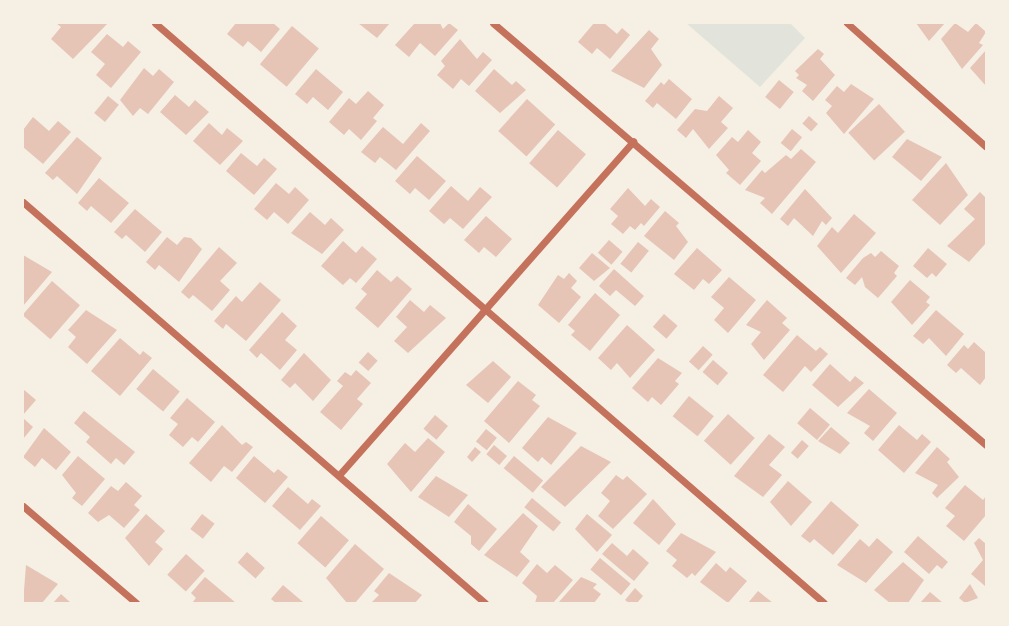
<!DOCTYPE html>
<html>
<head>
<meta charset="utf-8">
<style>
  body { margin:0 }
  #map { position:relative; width:1009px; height:626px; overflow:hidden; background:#f6efe4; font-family:"PT Sans Narrow",sans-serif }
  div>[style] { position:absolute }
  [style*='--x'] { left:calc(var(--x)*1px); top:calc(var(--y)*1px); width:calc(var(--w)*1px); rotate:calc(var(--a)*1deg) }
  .green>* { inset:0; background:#e2e4dc }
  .building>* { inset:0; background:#e6c5b7; transform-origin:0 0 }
  .minor>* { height:7px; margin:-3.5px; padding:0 3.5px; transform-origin:3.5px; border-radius:3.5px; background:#c5725c }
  span { translate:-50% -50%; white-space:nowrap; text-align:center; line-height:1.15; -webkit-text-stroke:6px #f6efe4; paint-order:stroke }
  .frame { position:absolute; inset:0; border:24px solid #f6efe4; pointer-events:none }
</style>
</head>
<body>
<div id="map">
  <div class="green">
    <i style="clip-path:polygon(686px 23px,790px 23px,805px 38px,760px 87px)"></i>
  </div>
  <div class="building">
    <i style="clip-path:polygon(56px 23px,108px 23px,73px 59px,51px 39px,61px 27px)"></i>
    <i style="clip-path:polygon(236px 23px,273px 23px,280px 29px,261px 52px,248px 41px,243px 47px,227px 34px)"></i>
    <i style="clip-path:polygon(358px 23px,390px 23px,377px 38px)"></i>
    <i style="clip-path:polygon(415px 23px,440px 23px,443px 29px,449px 23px,458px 30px,435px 56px,420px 43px,409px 57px,395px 45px)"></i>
    <i style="clip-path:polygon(594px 23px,604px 23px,617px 34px,622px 28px,630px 35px,610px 59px,597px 48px,592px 54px,578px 42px)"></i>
    <i style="clip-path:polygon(916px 23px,945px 23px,929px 41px)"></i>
    <i style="clip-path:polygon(955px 23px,968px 32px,976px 23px,986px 32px,979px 43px,983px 45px,962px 69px,941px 39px)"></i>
    <i style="left:292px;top:26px;width:35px;height:50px;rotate:40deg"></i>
    <i style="clip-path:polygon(649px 30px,659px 39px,651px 49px,662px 65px,644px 88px,611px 71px)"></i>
    <i style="clip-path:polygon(107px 34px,123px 47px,128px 41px,141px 52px,111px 88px,96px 75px,105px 64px,91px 52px)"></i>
    <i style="clip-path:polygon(460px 39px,477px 59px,483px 52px,492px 60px,469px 86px,461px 79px,453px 89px,437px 75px,445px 66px,441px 61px)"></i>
    <i style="clip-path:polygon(818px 49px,824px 54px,820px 59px,835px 75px,813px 101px,802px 91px,807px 85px,796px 78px,799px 75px,795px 71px)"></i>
    <i style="clip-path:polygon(986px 50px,986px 86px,970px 68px)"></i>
    <i style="clip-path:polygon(144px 68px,153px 76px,159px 69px,174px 82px,148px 114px,140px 108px,133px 116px,120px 100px)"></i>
    <i style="clip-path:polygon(316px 69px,343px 92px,328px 110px,313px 97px,307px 104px,295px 94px)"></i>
    <i style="clip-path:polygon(494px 69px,512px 85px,516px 81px,526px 90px,500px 113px,475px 91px)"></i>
    <i style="clip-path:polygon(669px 79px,692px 99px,676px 119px,657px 103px,653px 108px,645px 101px,661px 82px,664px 85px)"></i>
    <i style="left:779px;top:80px;width:19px;height:22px;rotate:39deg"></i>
    <i style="clip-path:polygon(851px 84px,874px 99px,844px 134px,826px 113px,832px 106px,825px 100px,837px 86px,844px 92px)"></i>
    <i style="clip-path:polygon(368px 91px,384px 105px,373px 118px,377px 121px,361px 140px,349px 129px,344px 135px,329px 122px,349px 98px,356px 104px)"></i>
    <i style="clip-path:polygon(175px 95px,189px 107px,195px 100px,209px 112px,186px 135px,160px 112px)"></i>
    <i style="left:108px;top:96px;width:14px;height:22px;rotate:39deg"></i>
    <i style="clip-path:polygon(719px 96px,733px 108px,721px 122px,728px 128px,709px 149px,693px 129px,686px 138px,677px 130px,695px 109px,707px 111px)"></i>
    <i style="left:527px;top:99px;width:38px;height:43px;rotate:42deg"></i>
    <i style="left:879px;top:104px;width:38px;height:42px;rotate:47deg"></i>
    <i style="left:809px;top:116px;width:12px;height:10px;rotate:42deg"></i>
    <i style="clip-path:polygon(33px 117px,49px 131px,58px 121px,71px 132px,43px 164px,23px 147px,23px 130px)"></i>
    <i style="clip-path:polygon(209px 123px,222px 135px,227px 128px,243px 141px,220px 165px,193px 141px)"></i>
    <i style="clip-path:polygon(421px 123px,430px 131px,396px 170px,380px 157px,375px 163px,361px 152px,383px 127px,403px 144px)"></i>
    <i style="left:792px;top:129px;width:13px;height:18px;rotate:39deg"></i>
    <i style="left:558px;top:130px;width:37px;height:44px;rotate:41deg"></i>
    <i style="clip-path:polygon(748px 130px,761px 142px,752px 153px,761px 161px,740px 185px,726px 173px,729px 170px,716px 155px,732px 137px,738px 142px)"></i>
    <i style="clip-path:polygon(77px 137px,102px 158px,77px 194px,57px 176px,53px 180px,45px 173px)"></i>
    <i style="clip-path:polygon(907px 139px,942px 157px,921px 181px,892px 157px)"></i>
    <i style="clip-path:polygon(801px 149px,816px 162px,772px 214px,760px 203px,765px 198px,745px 190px,762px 170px,765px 173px,786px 155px,791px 159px)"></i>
    <i style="clip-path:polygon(241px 153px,257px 166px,264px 158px,277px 169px,254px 195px,226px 171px)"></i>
    <i style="clip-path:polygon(417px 156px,446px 181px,429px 200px,415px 188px,410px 194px,395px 181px)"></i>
    <i style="clip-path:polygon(946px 163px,968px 195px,940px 225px,912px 200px)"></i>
    <i style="clip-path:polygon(99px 178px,129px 203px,111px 223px,91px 206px,87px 211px,78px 203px)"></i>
    <i style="clip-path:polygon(276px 183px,289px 194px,295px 187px,309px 200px,288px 224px,274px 212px,267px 220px,254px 209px)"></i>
    <i style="clip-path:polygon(451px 186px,468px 201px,480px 187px,492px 197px,463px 229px,450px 218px,444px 224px,429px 211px)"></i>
    <i style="clip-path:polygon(628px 188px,645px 206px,651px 199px,660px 207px,644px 226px,641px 223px,635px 230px,630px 226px,623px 234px,611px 224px,618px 216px,610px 209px)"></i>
    <i style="clip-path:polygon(805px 189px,832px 218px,826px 225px,822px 221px,813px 236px,794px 218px,788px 226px,780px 219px)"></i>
    <i style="clip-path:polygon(980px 192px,986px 198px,986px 243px,969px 262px,947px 246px,975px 219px,964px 209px)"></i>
    <i style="clip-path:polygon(135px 209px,162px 232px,145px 252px,126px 235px,122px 239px,114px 232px)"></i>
    <i style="clip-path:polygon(665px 211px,679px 223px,676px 226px,688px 242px,674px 260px,644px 236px)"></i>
    <i style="clip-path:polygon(310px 212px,325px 225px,331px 218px,344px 230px,322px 254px,291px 233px)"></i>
    <i style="clip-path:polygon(854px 214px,876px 233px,841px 273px,817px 246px,832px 227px,838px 233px)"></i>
    <i style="clip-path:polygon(486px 216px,512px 239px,496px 257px,484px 247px,479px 253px,464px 240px)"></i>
    <i style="clip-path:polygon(167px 237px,177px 245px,184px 237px,191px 238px,202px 249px,179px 282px,159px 265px,155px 270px,146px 262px)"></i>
    <i style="left:609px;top:240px;width:18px;height:17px;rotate:41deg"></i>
    <i style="clip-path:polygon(343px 241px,356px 253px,362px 246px,377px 259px,356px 283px,350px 278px,343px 285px,321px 266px)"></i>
    <i style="left:638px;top:242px;width:14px;height:28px;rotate:39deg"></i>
    <i style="clip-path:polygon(219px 247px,237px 263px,220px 281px,230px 290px,212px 311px,193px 295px,189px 299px,181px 292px)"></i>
    <i style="clip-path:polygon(697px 248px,722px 270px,709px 284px,703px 279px,694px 290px,674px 274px)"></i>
    <i style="clip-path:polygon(928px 248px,947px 264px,936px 277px,932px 273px,927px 278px,913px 266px)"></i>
    <i style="clip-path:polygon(881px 251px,899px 266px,894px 273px,897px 276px,878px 298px,865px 287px,862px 277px,855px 285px,846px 278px,863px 258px,871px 253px,875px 257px)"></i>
    <i style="clip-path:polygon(592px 253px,610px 268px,594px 281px,579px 268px)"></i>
    <i style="clip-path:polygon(23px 255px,52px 272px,23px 306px)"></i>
    <i style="clip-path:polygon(614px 269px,644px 296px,635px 306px,616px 290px,610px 296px,599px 286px)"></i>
    <i style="clip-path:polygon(377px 270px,391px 282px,397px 276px,412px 289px,378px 328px,355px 308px,367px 294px,361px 289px)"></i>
    <i style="clip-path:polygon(569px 273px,577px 281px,571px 288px,581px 297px,559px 323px,538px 305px,558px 275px,564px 279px)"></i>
    <i style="clip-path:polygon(729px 277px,756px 300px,728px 333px,714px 320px,724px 308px,711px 297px)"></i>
    <i style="clip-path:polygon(910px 280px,930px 297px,926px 302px,930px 305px,912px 325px,891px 302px)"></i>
    <i style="left:52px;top:281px;width:37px;height:45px;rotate:41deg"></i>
    <i style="clip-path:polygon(260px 282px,281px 300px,246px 341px,226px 324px,223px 329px,214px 321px,236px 296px,242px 302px)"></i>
    <i style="clip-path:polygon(595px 293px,620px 315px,590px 351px,571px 335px,575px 331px,568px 325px)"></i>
    <i style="clip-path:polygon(410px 300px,424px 312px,430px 305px,446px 318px,408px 353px,394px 341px,407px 327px,396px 317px)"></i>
    <i style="clip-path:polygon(767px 300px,787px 318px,782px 323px,790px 330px,764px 360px,751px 344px,761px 332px,746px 325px)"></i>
    <i style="clip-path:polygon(86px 310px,117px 330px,87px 364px,68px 347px,76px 337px,68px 330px)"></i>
    <i style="clip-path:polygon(936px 310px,964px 334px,946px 356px,929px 338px,923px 344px,913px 336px)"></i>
    <i style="clip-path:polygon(282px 312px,297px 326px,285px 340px,297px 350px,280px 370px,261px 353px,257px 358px,249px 350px)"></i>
    <i style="left:664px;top:314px;width:18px;height:17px;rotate:41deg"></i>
    <i style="clip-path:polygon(627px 325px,655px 350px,630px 378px,617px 363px,611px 370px,598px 358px)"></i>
    <i style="clip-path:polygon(797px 335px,816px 351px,820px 347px,828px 354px,811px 372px,805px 366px,783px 392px,763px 375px)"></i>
    <i style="clip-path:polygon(120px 338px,140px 355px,143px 351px,152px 358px,120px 396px,91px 371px)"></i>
    <i style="clip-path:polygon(974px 342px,986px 353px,986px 377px,980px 385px,961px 368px,956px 373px,947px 365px,964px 345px,968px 349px)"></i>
    <i style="left:703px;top:346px;width:13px;height:21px;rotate:42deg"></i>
    <i style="left:368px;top:352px;width:13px;height:14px;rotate:42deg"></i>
    <i style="clip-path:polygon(304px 353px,331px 380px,313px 401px,295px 383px,290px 388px,281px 380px)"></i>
    <i style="clip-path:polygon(658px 358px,682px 373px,675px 381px,679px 384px,661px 405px,652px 397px,648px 402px,632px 388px)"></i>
    <i style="left:713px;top:360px;width:20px;height:16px;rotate:41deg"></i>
    <i style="clip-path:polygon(493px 361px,511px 377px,488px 403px,466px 385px)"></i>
    <i style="clip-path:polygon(830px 364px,850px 382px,855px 376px,864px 383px,838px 407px,812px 385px)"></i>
    <i style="left:153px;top:369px;width:35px;height:26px;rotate:40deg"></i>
    <i style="clip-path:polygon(356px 370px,371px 383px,357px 399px,363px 404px,341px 430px,320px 412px,343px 386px,337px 381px,345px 372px,351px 376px)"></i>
    <i style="clip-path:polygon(518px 381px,536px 395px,532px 400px,540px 406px,509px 443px,484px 421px)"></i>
    <i style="clip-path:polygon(23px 389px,36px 400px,23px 415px)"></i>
    <i style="clip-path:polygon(869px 389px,897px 413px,873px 441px,864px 433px,870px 426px,847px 413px)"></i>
    <i style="left:689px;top:396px;width:32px;height:26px;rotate:39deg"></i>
    <i style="clip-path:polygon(187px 398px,215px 422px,198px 442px,192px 437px,183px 447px,169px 435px,178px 424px,170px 418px)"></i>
    <i style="left:810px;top:408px;width:26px;height:20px;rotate:40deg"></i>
    <i style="clip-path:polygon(84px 411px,135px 452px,124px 465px,116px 458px,111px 464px,86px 442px,90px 437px,74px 423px)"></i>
    <i style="left:728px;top:414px;width:36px;height:36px;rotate:42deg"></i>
    <i style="left:435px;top:415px;width:17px;height:18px;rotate:40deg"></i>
    <i style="clip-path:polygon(548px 417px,577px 433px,551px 465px,542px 457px,538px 462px,522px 448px)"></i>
    <i style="clip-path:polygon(23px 418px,33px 427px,23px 439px)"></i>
    <i style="clip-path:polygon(222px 425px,242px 445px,246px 442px,253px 447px,232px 472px,224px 466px,211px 482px,189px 463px)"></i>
    <i style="clip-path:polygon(899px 425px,917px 440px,922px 434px,931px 442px,904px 473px,878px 450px)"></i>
    <i style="clip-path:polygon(831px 427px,850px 443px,840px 454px,818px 441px)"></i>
    <i style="clip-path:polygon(44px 428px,71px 452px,56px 470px,42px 458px,35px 467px,23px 457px)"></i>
    <i style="left:486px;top:429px;width:14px;height:16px;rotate:39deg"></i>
    <i style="clip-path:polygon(769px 434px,785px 447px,769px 465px,782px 475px,763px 497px,734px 476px)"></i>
    <i style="clip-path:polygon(428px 438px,445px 452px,411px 492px,387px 464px,405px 443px,415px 452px)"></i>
    <i style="left:802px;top:440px;width:9px;height:17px;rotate:41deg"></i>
    <i style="left:494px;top:445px;width:17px;height:12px;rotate:40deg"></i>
    <i style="clip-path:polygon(581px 446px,611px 462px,565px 507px,541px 487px)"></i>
    <i style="clip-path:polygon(475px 447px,481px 452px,472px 462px,467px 457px)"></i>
    <i style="clip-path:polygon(937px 447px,950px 459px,947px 462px,959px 477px,937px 498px,932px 493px,938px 485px,915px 473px)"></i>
    <i style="clip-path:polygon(78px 456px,105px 479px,82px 506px,72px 498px,76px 493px,62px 475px)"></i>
    <i style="clip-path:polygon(254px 456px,274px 473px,278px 469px,288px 477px,265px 503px,236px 478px)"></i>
    <i style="left:514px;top:456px;width:38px;height:16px;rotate:40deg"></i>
    <i style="clip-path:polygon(616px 475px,623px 480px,627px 476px,647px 494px,613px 529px,598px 516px,610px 501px,601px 493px)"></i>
    <i style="clip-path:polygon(436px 476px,468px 495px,449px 517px,418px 497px)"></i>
    <i style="clip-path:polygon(788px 481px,812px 502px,791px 526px,770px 502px)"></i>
    <i style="clip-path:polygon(126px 482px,142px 496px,134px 505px,140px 510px,124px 528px,109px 515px,98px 522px,88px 513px,111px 486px,118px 491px)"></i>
    <i style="clip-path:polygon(965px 485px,983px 500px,986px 496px,986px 515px,964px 541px,946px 526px,955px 516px,945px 508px)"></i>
    <i style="clip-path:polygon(288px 487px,308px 504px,312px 499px,321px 506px,300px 530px,272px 506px)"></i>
    <i style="left:532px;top:498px;width:38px;height:12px;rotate:40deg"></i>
    <i style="clip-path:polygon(653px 499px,676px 524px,659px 545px,633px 523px)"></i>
    <i style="clip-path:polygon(831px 501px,859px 525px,833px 555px,814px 539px,810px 543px,801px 536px)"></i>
    <i style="clip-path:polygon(468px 504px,497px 529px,479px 551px,471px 544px,471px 536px,454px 522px)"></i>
    <i style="clip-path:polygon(523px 513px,538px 526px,520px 552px,530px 561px,517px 577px,484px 555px)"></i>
    <i style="clip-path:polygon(146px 514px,165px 531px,155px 542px,163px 549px,149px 566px,125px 538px)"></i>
    <i style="left:202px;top:514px;width:16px;height:19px;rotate:38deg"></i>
    <i style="clip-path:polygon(587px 514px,612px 535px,597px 552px,575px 529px)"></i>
    <i style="left:321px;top:516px;width:37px;height:36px;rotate:41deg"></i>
    <i style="clip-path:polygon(681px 533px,716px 552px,695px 576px,692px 573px,687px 578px,672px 566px,677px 560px,666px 551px)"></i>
    <i style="clip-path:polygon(918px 536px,948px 562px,942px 569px,937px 565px,929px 574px,904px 552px)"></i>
    <i style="clip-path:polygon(877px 538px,893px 552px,866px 583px,837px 565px,860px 539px,869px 547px)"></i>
    <i style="clip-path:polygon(979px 538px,986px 544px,985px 586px,971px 574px,983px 560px,974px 543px)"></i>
    <i style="clip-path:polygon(612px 543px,627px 556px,633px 549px,649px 563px,634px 581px,602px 554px)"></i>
    <i style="clip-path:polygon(355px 544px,384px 569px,355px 603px,347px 603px,326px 578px)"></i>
    <i style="left:247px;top:552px;width:24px;height:14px;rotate:42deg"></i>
    <i style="left:186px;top:554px;width:25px;height:28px;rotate:42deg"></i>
    <i style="left:600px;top:558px;width:40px;height:15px;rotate:40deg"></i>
    <i style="clip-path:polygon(903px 562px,924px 580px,908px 603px,890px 603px,874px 590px)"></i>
    <i style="clip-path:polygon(716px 563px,726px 572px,730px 567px,747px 581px,728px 603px,700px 582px)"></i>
    <i style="clip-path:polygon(537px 564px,547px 573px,555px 565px,573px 580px,553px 603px,535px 603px,537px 596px,522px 583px)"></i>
    <i style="clip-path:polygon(26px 565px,58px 584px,42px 603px,23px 603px)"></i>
    <i style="clip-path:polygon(389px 573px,422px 595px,415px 603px,371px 603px,379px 595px,374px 591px)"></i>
    <i style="clip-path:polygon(205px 577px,236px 603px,192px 603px,196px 598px,191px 593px)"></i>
    <i style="clip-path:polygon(581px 577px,597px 584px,593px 588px,601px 594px,594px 603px,558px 603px)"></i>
    <i style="clip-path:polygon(970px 584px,978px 598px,965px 603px,959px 598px)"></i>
    <i style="clip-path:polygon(283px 585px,303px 602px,301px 603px,276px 603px,271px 599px)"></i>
    <i style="clip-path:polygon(635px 588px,643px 596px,637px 603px,629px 603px,625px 600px)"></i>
    <i style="clip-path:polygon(758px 591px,773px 603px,748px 603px)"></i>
    <i style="clip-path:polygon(930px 592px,943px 603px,920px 603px)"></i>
    <i style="clip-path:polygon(61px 594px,71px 603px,53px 603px)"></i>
  </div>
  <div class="minor">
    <i style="--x:155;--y:23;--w:885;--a:40.92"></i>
    <i style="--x:493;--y:23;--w:649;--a:40.56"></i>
    <i style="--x:847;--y:23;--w:186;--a:41.7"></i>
    <i style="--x:23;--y:202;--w:612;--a:40.96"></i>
    <i style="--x:339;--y:475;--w:445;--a:-48.6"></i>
    <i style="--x:23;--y:506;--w:149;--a:40.6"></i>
  </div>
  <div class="frame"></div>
</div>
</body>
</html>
